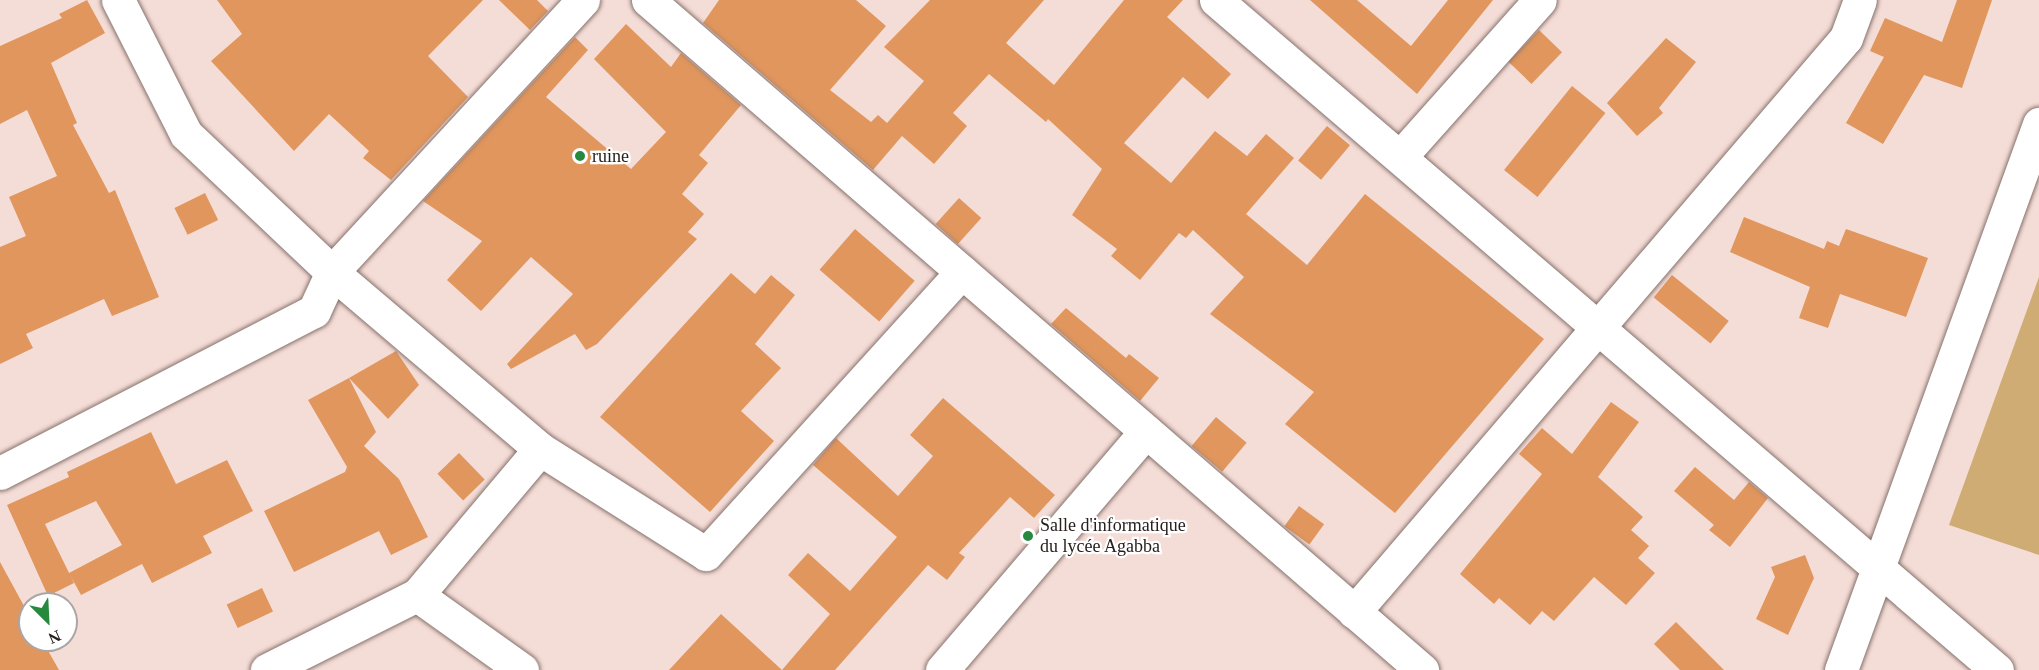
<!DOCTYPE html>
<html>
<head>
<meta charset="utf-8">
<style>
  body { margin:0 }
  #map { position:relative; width:2039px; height:670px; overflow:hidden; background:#f5ddd7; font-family:"Times New Roman",serif }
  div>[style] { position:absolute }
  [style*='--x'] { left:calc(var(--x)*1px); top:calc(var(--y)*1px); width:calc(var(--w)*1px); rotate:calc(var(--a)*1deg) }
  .green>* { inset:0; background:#ceac74 }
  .building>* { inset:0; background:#e0965d; transform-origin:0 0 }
  .roads { filter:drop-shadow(0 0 2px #86716c) drop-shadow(0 0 2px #86716c) }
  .minor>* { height:33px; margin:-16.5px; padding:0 16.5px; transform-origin:16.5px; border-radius:16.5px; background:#fff }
  .dots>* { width:16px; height:16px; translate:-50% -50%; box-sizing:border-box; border:3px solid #fff; border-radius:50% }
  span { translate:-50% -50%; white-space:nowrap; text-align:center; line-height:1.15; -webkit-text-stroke:4.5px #fff; paint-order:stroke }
  .poi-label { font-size:18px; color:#28201e }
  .left { translate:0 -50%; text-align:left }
  .north { position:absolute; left:18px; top:592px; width:60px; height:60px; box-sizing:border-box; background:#fff; border:2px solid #a9a6a5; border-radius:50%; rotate:156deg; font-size:16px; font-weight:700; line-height:24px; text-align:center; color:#28201e }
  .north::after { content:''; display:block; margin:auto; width:21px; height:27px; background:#26893d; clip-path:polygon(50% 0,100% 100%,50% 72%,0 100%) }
</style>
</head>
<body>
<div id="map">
  <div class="green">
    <i style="clip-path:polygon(2039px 277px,2039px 555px,1949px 525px)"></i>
  </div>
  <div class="building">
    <i style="clip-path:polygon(87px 0,105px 33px,51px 63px,77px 123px,73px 125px,109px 193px,115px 190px,159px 297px,112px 316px,104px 299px,26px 334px,33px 348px,0 364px,0 247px,26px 236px,9px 197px,57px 176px,27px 110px,0 124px,0 46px,62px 18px,59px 14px)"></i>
    <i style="clip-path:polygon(217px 0,483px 0,428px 56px,468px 97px,391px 180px,363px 158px,369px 151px,329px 114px,294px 151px,211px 61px,242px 34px)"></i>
    <i style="clip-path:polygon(499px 0,537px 0,548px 11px,530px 30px)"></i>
    <i style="clip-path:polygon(719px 0,856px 0,886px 26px,830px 90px,871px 122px,878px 115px,895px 130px,887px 123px,924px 81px,884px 47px,930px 0,1044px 0,1006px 43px,1054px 85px,1124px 0,1183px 0,1167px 17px,1231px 74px,1208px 99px,1183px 77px,1124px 143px,1171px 183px,1215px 131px,1247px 156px,1266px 134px,1294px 158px,1246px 214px,1307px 265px,1365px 194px,1544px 339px,1395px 513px,1285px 424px,1314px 392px,1210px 314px,1244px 277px,1193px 230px,1186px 238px,1179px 233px,1140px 280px,1111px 256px,1117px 249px,1072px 215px,1102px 169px,1048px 119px,1046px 122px,989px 74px,953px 113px,967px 126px,934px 164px,902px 136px,873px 170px,703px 23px)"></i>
    <i style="clip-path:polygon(1310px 0,1357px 0,1411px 46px,1448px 0,1493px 0,1417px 94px)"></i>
    <i style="clip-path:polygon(1957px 0,1992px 0,1962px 88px,1924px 75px,1883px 144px,1846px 123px,1884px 57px,1870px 51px,1885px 18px,1942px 42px)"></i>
    <i style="clip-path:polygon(626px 24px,671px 67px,681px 53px,741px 105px,699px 155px,708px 163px,682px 194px,704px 214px,688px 232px,697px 239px,597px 344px,586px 350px,575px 334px,511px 369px,507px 364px,573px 294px,531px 257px,481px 311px,447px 280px,482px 241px,423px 201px,575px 37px,588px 50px,546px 97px,631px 169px,666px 132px,594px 59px)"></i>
    <i style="left:1539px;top:30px;width:32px;height:44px;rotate:44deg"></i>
    <i style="clip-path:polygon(1666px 38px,1696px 62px,1659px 108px,1663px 113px,1637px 136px,1607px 103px)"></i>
    <i style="left:1572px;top:86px;width:43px;height:108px;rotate:39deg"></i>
    <i style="left:1327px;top:126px;width:30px;height:45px;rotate:40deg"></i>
    <i style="left:205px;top:193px;width:30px;height:34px;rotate:64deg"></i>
    <i style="left:959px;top:198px;width:30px;height:35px;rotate:42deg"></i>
    <i style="clip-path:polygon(1744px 217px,1824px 249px,1827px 241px,1839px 246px,1846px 229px,1928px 258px,1906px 317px,1840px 294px,1828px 328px,1799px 318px,1810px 287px,1730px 252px)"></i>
    <i style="left:855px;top:229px;width:79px;height:54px;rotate:41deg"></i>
    <i style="clip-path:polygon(731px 273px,755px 294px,771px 275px,795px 295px,755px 344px,781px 368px,741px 411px,774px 441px,710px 512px,600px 417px)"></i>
    <i style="left:1672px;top:275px;width:73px;height:29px;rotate:39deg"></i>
    <i style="clip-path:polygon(1066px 308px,1126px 358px,1129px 354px,1159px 378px,1140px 401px,1051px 324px)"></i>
    <i style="clip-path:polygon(396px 351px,419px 385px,388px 419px,349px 378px)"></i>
    <i style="clip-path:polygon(349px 378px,376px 432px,364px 446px,399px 479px,428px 537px,391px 555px,379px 531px,294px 572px,264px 511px,345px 472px,347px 467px,308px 400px)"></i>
    <i style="clip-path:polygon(943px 398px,1055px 495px,1034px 518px,1010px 497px,959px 553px,965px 557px,947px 580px,928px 565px,835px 670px,669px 670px,721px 614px,782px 670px,830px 614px,788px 575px,808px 553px,850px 591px,897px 537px,813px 465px,836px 438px,898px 496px,933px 456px,910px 435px)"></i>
    <i style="clip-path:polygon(1611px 402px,1639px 422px,1598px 477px,1643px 517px,1631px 530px,1649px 546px,1638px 558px,1655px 573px,1626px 605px,1594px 577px,1554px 621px,1542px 611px,1530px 625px,1499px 598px,1494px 604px,1460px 574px,1542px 474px,1519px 454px,1542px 428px,1572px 454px)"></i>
    <i style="left:1216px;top:417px;width:40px;height:38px;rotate:40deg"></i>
    <i style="clip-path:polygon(151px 432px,176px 484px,227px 460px,253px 511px,203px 536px,212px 553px,152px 583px,142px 564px,81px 595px,69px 573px,122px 545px,96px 501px,45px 524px,74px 583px,48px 596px,7px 505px,69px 477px,67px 472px)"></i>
    <i style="left:459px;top:453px;width:37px;height:30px;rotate:46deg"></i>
    <i style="clip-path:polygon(1695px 467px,1734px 500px,1749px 482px,1768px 498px,1730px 547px,1709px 530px,1714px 525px,1674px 491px)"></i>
    <i style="left:1299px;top:506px;width:31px;height:25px;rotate:36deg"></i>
    <i style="clip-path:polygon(1805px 555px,1814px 578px,1788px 635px,1756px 619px,1775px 577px,1771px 567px)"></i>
    <i style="clip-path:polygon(0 562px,30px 617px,30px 640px,42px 640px,59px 670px,0 670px)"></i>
    <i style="left:262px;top:588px;width:26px;height:39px;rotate:65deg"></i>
    <i style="clip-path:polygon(1676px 622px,1724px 670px,1680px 670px,1654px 644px)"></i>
  </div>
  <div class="roads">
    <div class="minor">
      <i style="--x:118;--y:0;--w:150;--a:63.1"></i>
      <i style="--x:186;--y:134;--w:201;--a:43.4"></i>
      <i style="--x:332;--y:272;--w:273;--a:40.4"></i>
      <i style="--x:540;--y:449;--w:191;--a:130.1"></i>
      <i style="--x:417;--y:595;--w:168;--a:153.4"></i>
      <i style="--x:648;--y:0;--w:1024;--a:40.88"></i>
      <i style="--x:1216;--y:0;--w:1029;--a:40.63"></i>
      <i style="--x:1400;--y:157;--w:210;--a:-48.3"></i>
      <i style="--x:540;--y:449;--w:196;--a:32.3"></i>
      <i style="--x:706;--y:554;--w:381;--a:-47.8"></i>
      <i style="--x:0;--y:473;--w:353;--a:-27.3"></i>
      <i style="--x:314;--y:311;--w:43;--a:-65.2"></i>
      <i style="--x:332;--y:272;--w:370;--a:-47.3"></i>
      <i style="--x:417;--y:595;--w:129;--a:35.5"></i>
      <i style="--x:1354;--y:612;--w:756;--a:-49.4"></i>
      <i style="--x:1846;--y:38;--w:40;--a:-69.8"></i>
      <i style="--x:942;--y:670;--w:314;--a:-49.5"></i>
      <i style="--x:1841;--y:670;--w:581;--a:-70.07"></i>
    </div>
  </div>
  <div class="dots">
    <i style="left:580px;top:156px;background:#26893d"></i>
    <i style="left:1028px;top:536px;background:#26893d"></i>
  </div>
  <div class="poi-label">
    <span class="left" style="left:592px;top:156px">ruine</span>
    <span class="left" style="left:1040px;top:536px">Salle d'informatique<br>du lycée Agabba</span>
  </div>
  <div class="north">N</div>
</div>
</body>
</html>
